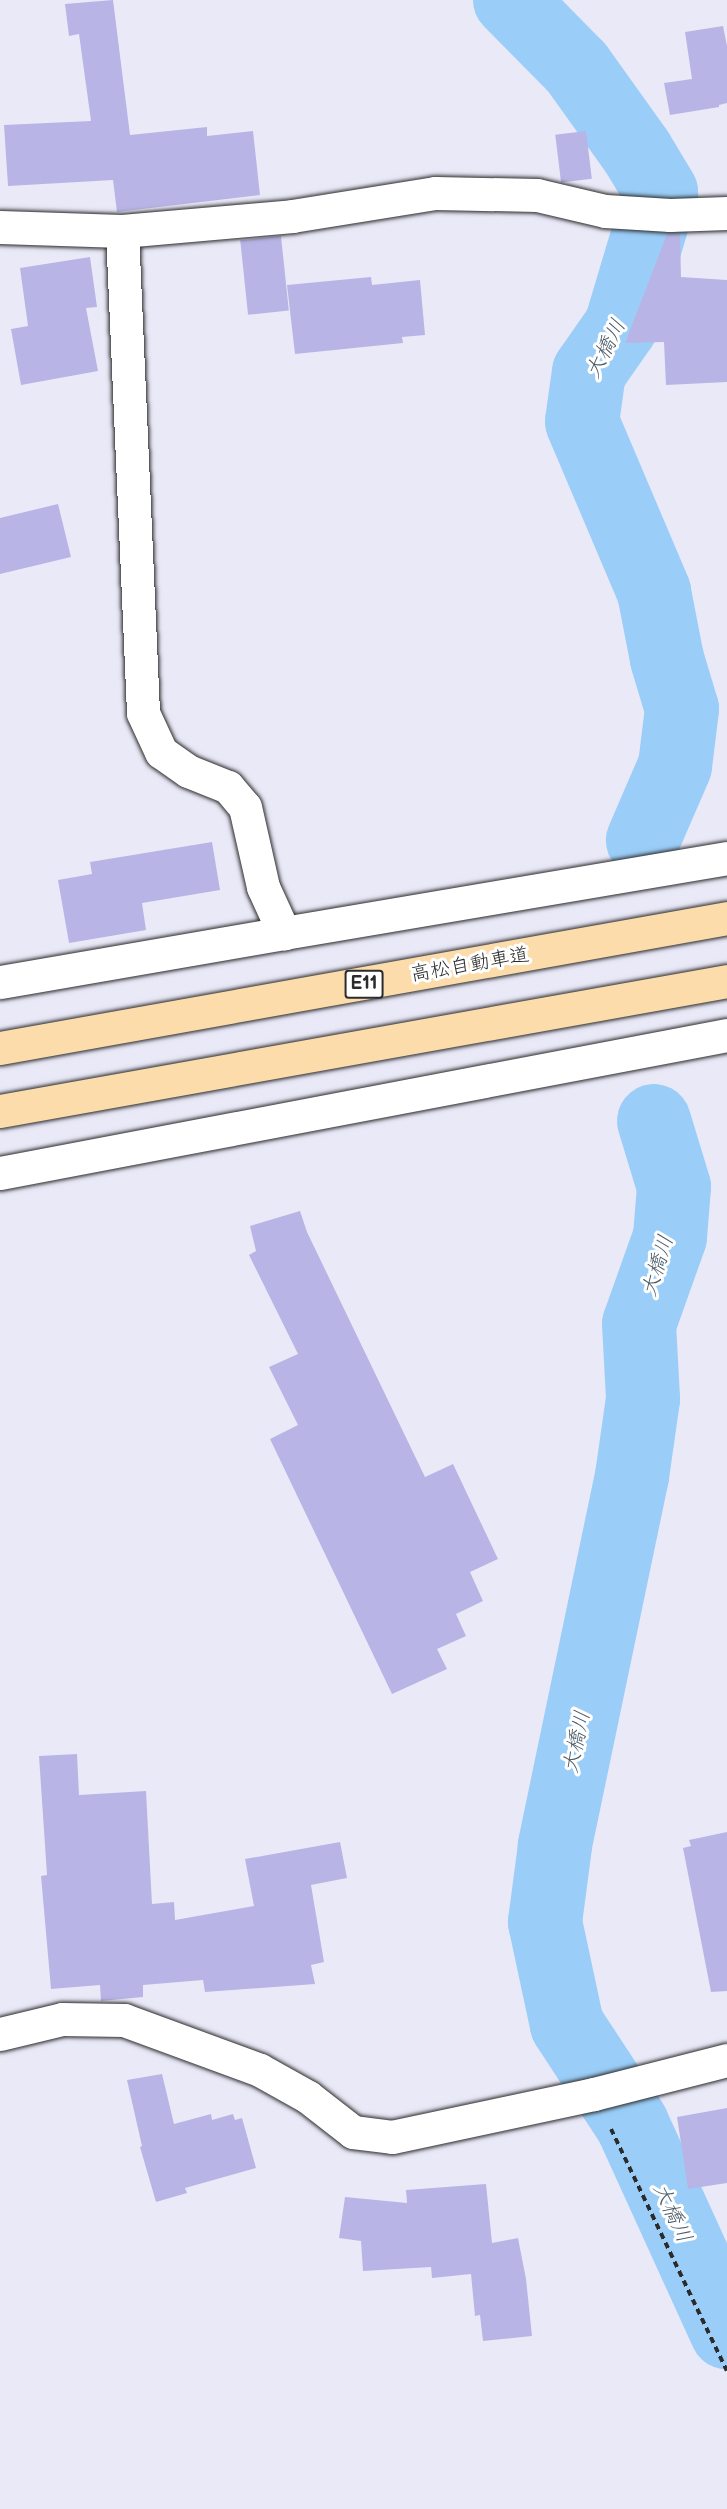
<!DOCTYPE html>
<html>
<head>
<meta charset="utf-8">
<style>
  body { margin:0 }
  #map { position:relative; width:727px; height:2509px; overflow:hidden; background:#eae9f8; font-family:"Balsamiq Sans","Klee One",sans-serif }
  div>[style] { position:absolute }
  [style*='--x'] { left:calc(var(--x)*1px); top:calc(var(--y)*1px); width:calc(var(--w)*1px); rotate:calc(var(--a)*1deg) }
  .river>* { height:74px; margin:-37px; padding:0 37px; transform-origin:37px; border-radius:37px; background:#9acef8 }
  .building>* { inset:0; background:#b8b5e6; transform-origin:0 0 }
  .path>* { height:4px; margin-top:-2px; transform-origin:0; background:repeating-linear-gradient(90deg,#2b2b2b 0 6px,transparent 0 10.5px) }
  .roads { filter:drop-shadow(0 0 2px #2b2b2b) drop-shadow(0 0 2px #2b2b2b) }
  .street>* { height:33px; margin:-16.5px; padding:0 16.5px; transform-origin:16.5px; border-radius:16.5px; background:#fff }
  .secondary>* { height:33px; margin:-16.5px; padding:0 16.5px; transform-origin:16.5px; border-radius:16.5px; background:#fff }
  .highway>* { height:33px; margin:-16.5px; padding:0 16.5px; transform-origin:16.5px; border-radius:16.5px; background:#fddcac }
  span { translate:-50% -50%; white-space:nowrap; text-align:center; line-height:1.15; -webkit-text-stroke:6px #fff; paint-order:stroke }
  .shield-label span { padding:2px 4px; background:#fff; border:2px solid; border-radius:4px; -webkit-text-stroke-width:0 }
  .shield-label { font-size:18px; color:#2b2b2b; font-weight:700 }
  .street-label { font-size:20px; color:#2b2b2b }
  .water-label { font-size:21px; color:#4c5c68; font-style:italic }
</style>
</head>
<body>
<div id="map">
  <div class="river">
    <i style="--x:510;--y:0;--w:95;--a:45.4"></i>
    <i style="--x:577;--y:68;--w:103;--a:54.5"></i>
    <i style="--x:637;--y:152;--w:47;--a:59"></i>
    <i style="--x:661;--y:192;--w:140;--a:106.6"></i>
    <i style="--x:621;--y:326;--w:56;--a:124.8"></i>
    <i style="--x:589;--y:372;--w:50;--a:98"></i>
    <i style="--x:582;--y:422;--w:185;--a:67"></i>
    <i style="--x:654;--y:592;--w:68;--a:79"></i>
    <i style="--x:667;--y:659;--w:52;--a:73.3"></i>
    <i style="--x:682;--y:709;--w:57;--a:97"></i>
    <i style="--x:675;--y:766;--w:81;--a:113.4"></i>
    <i style="--x:654;--y:1121;--w:69;--a:73.1"></i>
    <i style="--x:674;--y:1187;--w:50;--a:94.6"></i>
    <i style="--x:670;--y:1237;--w:92;--a:109.6"></i>
    <i style="--x:639;--y:1324;--w:75;--a:86.9"></i>
    <i style="--x:643;--y:1399;--w:78;--a:98.1"></i>
    <i style="--x:632;--y:1476;--w:378;--a:101.8"></i>
    <i style="--x:555;--y:1846;--w:77;--a:97.5"></i>
    <i style="--x:545;--y:1922;--w:105;--a:77.9"></i>
    <i style="--x:567;--y:2025;--w:118;--a:56.7"></i>
    <i style="--x:632;--y:2124;--w:229;--a:65.5"></i>
  </div>
  <div class="building">
    <i style="clip-path:polygon(113px 0,130px 135px,207px 127px,207px 136px,253px 131px,260px 195px,117px 212px,113px 180px,8px 186px,4px 125px,91px 121px,79px 34px,69px 36px,65px 4px)"></i>
    <i style="clip-path:polygon(723px 26px,727px 46px,727px 103px,719px 105px,719px 107px,670px 115px,664px 83px,692px 79px,685px 32px)"></i>
    <i style="left:586px;top:131px;width:48px;height:31px;rotate:83deg"></i>
    <i style="clip-path:polygon(680px 233px,681px 277px,727px 280px,727px 382px,666px 385px,664px 342px,625px 343px,667px 234px)"></i>
    <i style="left:281px;top:236px;width:75px;height:41px;rotate:84deg"></i>
    <i style="clip-path:polygon(90px 257px,97px 307px,86px 308px,98px 371px,21px 385px,11px 329px,28px 326px,20px 268px)"></i>
    <i style="clip-path:polygon(371px 277px,372px 285px,420px 280px,425px 335px,402px 337px,403px 343px,295px 354px,287px 285px)"></i>
    <i style="clip-path:polygon(58px 504px,71px 557px,0 574px,0 518px)"></i>
    <i style="clip-path:polygon(212px 842px,220px 890px,142px 903px,146px 930px,69px 943px,58px 880px,92px 874px,90px 862px)"></i>
    <i style="clip-path:polygon(300px 1211px,307px 1232px,425px 1477px,453px 1464px,498px 1559px,470px 1572px,483px 1601px,456px 1614px,466px 1636px,437px 1649px,447px 1669px,392px 1694px,270px 1439px,298px 1425px,269px 1367px,298px 1354px,249px 1255px,256px 1251px,250px 1226px)"></i>
    <i style="clip-path:polygon(77px 1754px,79px 1795px,146px 1791px,152px 1904px,174px 1902px,175px 1920px,254px 1906px,245px 1859px,340px 1842px,347px 1878px,311px 1885px,324px 1962px,311px 1965px,315px 1984px,205px 1992px,203px 1980px,143px 1985px,143px 1997px,101px 2001px,100px 1985px,51px 1989px,41px 1876px,47px 1875px,39px 1756px)"></i>
    <i style="clip-path:polygon(727px 1832px,727px 1991px,711px 1992px,683px 1848px,691px 1846px,689px 1840px)"></i>
    <i style="clip-path:polygon(162px 2074px,174px 2124px,211px 2114px,212px 2120px,233px 2114px,235px 2120px,242px 2118px,256px 2168px,185px 2188px,187px 2193px,156px 2202px,140px 2147px,142px 2146px,127px 2080px)"></i>
    <i style="clip-path:polygon(727px 2108px,727px 2183px,688px 2189px,677px 2117px)"></i>
    <i style="clip-path:polygon(486px 2184px,492px 2243px,518px 2238px,526px 2279px,532px 2336px,483px 2341px,480px 2315px,475px 2316px,471px 2274px,432px 2278px,431px 2267px,363px 2271px,361px 2241px,339px 2238px,345px 2197px,407px 2203px,406px 2190px)"></i>
  </div>
  <div class="path">
    <i style="--x:611;--y:2129;--w:268;--a:64.4"></i>
  </div>
  <div class="roads">
    <div class="street">
      <i style="--x:0;--y:227;--w:122;--a:1.9"></i>
      <i style="--x:122;--y:231;--w:171;--a:-5"></i>
      <i style="--x:292;--y:216;--w:145;--a:-9.1"></i>
      <i style="--x:435;--y:193;--w:102;--a:1.1"></i>
      <i style="--x:537;--y:195;--w:70;--a:13.2"></i>
      <i style="--x:605;--y:211;--w:65;--a:3.5"></i>
      <i style="--x:670;--y:215;--w:57;--a:-2"></i>
      <i style="--x:122;--y:231;--w:482;--a:87.5"></i>
      <i style="--x:143;--y:713;--w:43;--a:65.2"></i>
      <i style="--x:161;--y:752;--w:33;--a:35"></i>
      <i style="--x:188;--y:771;--w:43;--a:21.8"></i>
      <i style="--x:228;--y:787;--w:26;--a:50"></i>
      <i style="--x:245;--y:807;--w:82;--a:77.3"></i>
      <i style="--x:263;--y:887;--w:51;--a:65.5"></i>
      <i style="--x:284;--y:933;--w:449;--a:-9.6"></i>
      <i style="--x:0;--y:982;--w:288;--a:-9.8"></i>
      <i style="--x:0;--y:2034;--w:64;--a:-13.6"></i>
      <i style="--x:62;--y:2019;--w:62;--a:0.9"></i>
      <i style="--x:124;--y:2020;--w:145;--a:20.2"></i>
      <i style="--x:260;--y:2070;--w:55;--a:29.4"></i>
      <i style="--x:308;--y:2097;--w:57;--a:37.9"></i>
      <i style="--x:353;--y:2132;--w:39;--a:7"></i>
      <i style="--x:392;--y:2137;--w:207;--a:-12"></i>
      <i style="--x:594;--y:2094;--w:137;--a:-14.3"></i>
    </div>
    <div class="secondary">
      <i style="--x:0;--y:1173;--w:740;--a:-10.75"></i>
    </div>
    <div class="highway">
      <i style="--x:0;--y:1048;--w:739;--a:-10.14"></i>
      <i style="--x:0;--y:1111;--w:739;--a:-10.14"></i>
    </div>
  </div>
  <div class="shield-label">
    <span style="left:364px;top:984px">E11</span>
  </div>
  <div class="street-label">
    <span style="left:470px;top:965px;rotate:-10deg">高松自動車道</span>
  </div>
  <div class="water-label">
    <span style="left:606px;top:349px;rotate:-63deg">大橋川</span>
    <span style="left:658px;top:1266px;rotate:-73deg">大橋川</span>
    <span style="left:577px;top:1742px;rotate:-78deg">大橋川</span>
    <span style="left:672px;top:2213px;rotate:65deg">大橋川</span>
  </div>
</div>
</body>
</html>
